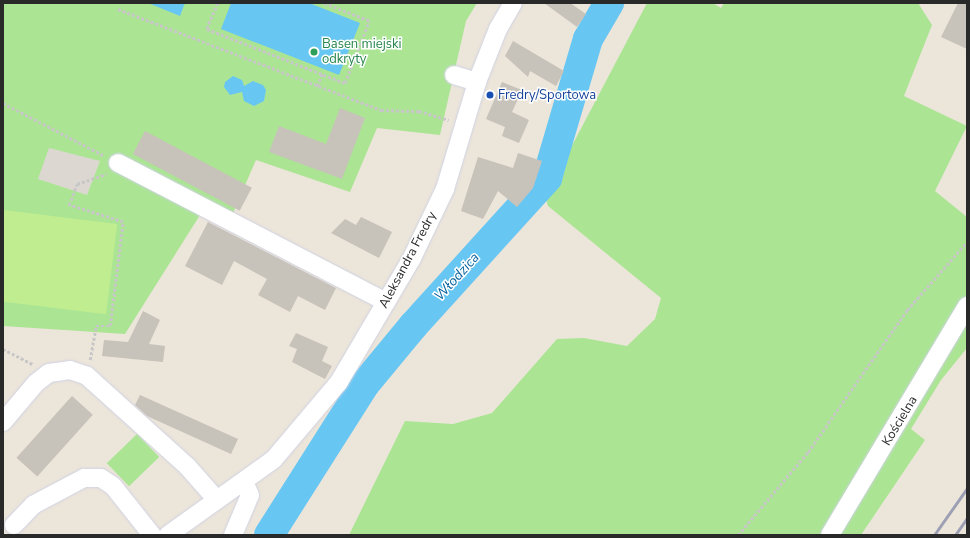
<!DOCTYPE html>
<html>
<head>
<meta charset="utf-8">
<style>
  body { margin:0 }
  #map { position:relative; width:970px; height:538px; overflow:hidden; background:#ece5da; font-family:"Nunito Sans",sans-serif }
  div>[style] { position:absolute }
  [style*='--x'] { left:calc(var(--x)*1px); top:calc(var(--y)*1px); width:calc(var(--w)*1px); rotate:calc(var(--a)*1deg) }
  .green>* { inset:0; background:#abe594; transform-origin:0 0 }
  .pitch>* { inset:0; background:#c0ed8f; transform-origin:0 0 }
  .plaza>* { inset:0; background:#dcd8d1 }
  .water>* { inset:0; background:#68c7f2 }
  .river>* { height:30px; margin:-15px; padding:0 15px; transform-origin:15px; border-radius:15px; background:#68c7f2 }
  .building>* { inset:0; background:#c7c2ba; transform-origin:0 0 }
  .path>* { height:2.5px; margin-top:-1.25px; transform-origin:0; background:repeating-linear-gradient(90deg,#c7c7c7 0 3px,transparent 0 5px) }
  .roads { filter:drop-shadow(0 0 1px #cfd2e3) drop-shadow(0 0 1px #cfd2e3) }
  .minor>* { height:18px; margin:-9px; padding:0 9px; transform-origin:9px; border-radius:9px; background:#fff }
  .rail>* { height:3px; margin:-1.5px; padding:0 1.5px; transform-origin:1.5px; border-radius:1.5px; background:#9d9fb4 }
  .dots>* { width:11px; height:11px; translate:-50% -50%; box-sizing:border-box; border:2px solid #fff; border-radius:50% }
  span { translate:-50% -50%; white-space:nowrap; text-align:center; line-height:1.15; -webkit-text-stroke:3px #fff; paint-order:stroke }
  .leisure-label { font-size:13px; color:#27864d }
  .left { translate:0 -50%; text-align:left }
  .transit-label { font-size:13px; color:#164399 }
  .street-label { font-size:13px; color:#292929 }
  .water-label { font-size:14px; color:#09629d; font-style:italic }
  .frame { position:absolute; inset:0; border:4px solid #292929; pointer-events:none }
</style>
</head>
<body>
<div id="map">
  <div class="green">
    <i style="clip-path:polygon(3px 3px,477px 3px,466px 21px,440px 135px,377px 128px,350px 192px,256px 160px,233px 213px,200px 215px,125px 334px,3px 326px)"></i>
    <i style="clip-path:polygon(647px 3px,713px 3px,721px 8px,724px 3px,918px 3px,932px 25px,904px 96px,967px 126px,935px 191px,967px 217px,967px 348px,941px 380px,911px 429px,925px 440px,861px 535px,349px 535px,405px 421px,453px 424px,492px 413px,557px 339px,584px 338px,627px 346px,655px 319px,661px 298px,548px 206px,545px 197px)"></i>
    <i style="left:137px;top:434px;width:32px;height:42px;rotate:46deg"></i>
  </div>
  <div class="pitch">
    <i style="left:3px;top:210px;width:115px;height:91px;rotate:7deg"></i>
  </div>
  <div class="plaza">
    <i style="clip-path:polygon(49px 148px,100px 161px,87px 195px,38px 179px)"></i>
  </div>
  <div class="water">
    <i style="clip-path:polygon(148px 3px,185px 3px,180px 16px)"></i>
    <i style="clip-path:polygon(231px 3px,309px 3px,360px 23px,339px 75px,221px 29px)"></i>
    <i style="clip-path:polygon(233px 76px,242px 80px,244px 86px,253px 81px,263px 85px,266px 90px,264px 101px,254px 106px,244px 101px,242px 92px,230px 95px,224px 87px,225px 82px)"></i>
  </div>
  <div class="river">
    <i style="--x:269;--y:535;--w:179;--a:-57.6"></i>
    <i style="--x:365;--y:384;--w:75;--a:-50.4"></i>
    <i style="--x:413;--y:326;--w:200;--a:-47.8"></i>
    <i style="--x:547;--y:178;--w:145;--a:-73.6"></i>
    <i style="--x:588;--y:39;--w:42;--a:-59.7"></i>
  </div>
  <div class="building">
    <i style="clip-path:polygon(544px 3px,570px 3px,586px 14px,577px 27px)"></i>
    <i style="clip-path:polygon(958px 3px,967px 3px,967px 49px,941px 37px)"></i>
    <i style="clip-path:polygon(513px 41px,564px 71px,556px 86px,530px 71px,528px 77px,505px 56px)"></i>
    <i style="clip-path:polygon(502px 82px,522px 90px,512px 112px,529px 120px,519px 143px,502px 136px,505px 127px,486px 119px)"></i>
    <i style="clip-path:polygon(340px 108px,365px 118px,342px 179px,269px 152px,279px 126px,326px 144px)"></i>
    <i style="left:145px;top:131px;width:121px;height:26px;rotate:28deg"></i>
    <i style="clip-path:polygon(518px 153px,542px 161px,533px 188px,517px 207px,498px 191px,483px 219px,461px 211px,478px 157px,513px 168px)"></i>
    <i style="clip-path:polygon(361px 217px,392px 232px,379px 258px,331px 233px,345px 219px,356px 225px)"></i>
    <i style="clip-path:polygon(208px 222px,336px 288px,325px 310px,298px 296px,290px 312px,258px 295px,267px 279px,234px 261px,222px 285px,185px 266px)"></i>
    <i style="clip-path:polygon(143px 311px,160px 320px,149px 344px,165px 346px,163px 362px,102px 356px,104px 340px,128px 342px)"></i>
    <i style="clip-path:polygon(296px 333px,328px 347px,322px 361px,332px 366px,325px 379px,292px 362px,297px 349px,289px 346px)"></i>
    <i style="clip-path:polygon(140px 395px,238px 439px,231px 454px,147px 416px,135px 405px)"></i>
    <i style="left:72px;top:396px;width:28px;height:83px;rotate:42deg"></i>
  </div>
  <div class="path">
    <i style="--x:218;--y:3;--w:28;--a:113"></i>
    <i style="--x:207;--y:29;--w:148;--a:21.4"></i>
    <i style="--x:345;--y:83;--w:66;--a:-68.8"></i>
    <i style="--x:369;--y:21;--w:49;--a:-158.6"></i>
    <i style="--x:118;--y:9;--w:282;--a:21"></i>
    <i style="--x:381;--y:110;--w:38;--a:2"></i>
    <i style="--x:419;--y:111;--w:31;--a:17"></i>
    <i style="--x:317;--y:86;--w:13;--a:-67"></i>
    <i style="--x:3;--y:103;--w:113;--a:27.5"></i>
    <i style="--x:3;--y:349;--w:34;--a:27"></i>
    <i style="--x:90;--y:360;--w:35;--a:-80"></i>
    <i style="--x:96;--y:326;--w:14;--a:0"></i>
    <i style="--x:110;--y:326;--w:105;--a:-82.9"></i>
    <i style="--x:123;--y:222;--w:57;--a:-162.5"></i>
    <i style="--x:69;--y:205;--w:22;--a:-69"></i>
    <i style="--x:77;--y:184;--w:31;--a:-19"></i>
    <i style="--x:738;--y:535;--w:109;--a:-49.9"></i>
    <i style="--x:808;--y:452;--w:173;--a:-55.1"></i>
    <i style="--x:907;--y:310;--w:91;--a:-48.6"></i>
  </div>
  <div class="roads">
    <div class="minor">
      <i style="--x:454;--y:75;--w:24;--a:17"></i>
      <i style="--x:118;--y:163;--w:302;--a:27.4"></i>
      <i style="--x:3;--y:422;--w:51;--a:-49.8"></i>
      <i style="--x:36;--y:383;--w:16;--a:-38"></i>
      <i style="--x:49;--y:373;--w:21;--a:-8"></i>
      <i style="--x:70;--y:370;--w:18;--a:19"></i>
      <i style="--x:87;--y:376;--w:135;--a:42"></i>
      <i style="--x:187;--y:466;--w:45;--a:48.6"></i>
      <i style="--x:14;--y:525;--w:28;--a:-46"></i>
      <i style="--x:33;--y:505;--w:58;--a:-27.9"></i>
      <i style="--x:84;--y:478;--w:17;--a:0"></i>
      <i style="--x:101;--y:478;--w:14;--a:34"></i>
      <i style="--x:113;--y:486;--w:63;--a:51.5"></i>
      <i style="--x:168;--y:535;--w:130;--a:-35.6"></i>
      <i style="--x:274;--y:459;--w:101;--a:-49.8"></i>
      <i style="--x:339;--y:382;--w:142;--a:-59.5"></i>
      <i style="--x:411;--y:260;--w:79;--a:-64.4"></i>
      <i style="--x:445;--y:189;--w:112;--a:-73.3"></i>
      <i style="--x:477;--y:82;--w:57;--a:-68.4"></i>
      <i style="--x:498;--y:29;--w:30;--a:-60"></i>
      <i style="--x:233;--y:535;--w:43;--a:-67"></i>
      <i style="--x:250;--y:495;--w:14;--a:-115"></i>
      <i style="--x:830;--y:535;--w:267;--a:-59.1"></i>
    </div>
  </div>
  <div class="rail">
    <i style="--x:934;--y:535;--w:57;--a:-54.9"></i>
    <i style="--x:955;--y:535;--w:21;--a:-55"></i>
  </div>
  <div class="dots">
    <i style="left:314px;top:52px;background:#2e9e5b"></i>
    <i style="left:490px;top:95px;background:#1a4fb4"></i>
  </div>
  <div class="leisure-label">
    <span class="left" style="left:322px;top:52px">Basen miejski<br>odkryty</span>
  </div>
  <div class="transit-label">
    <span class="left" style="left:498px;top:95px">Fredry/Sportowa</span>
  </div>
  <div class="street-label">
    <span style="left:408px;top:260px;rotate:-62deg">Aleksandra Fredry</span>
    <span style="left:900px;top:421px;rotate:-59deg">Kościelna</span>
  </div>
  <div class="water-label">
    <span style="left:457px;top:277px;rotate:-48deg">Włodzica</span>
  </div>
  <div class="frame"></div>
</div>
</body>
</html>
